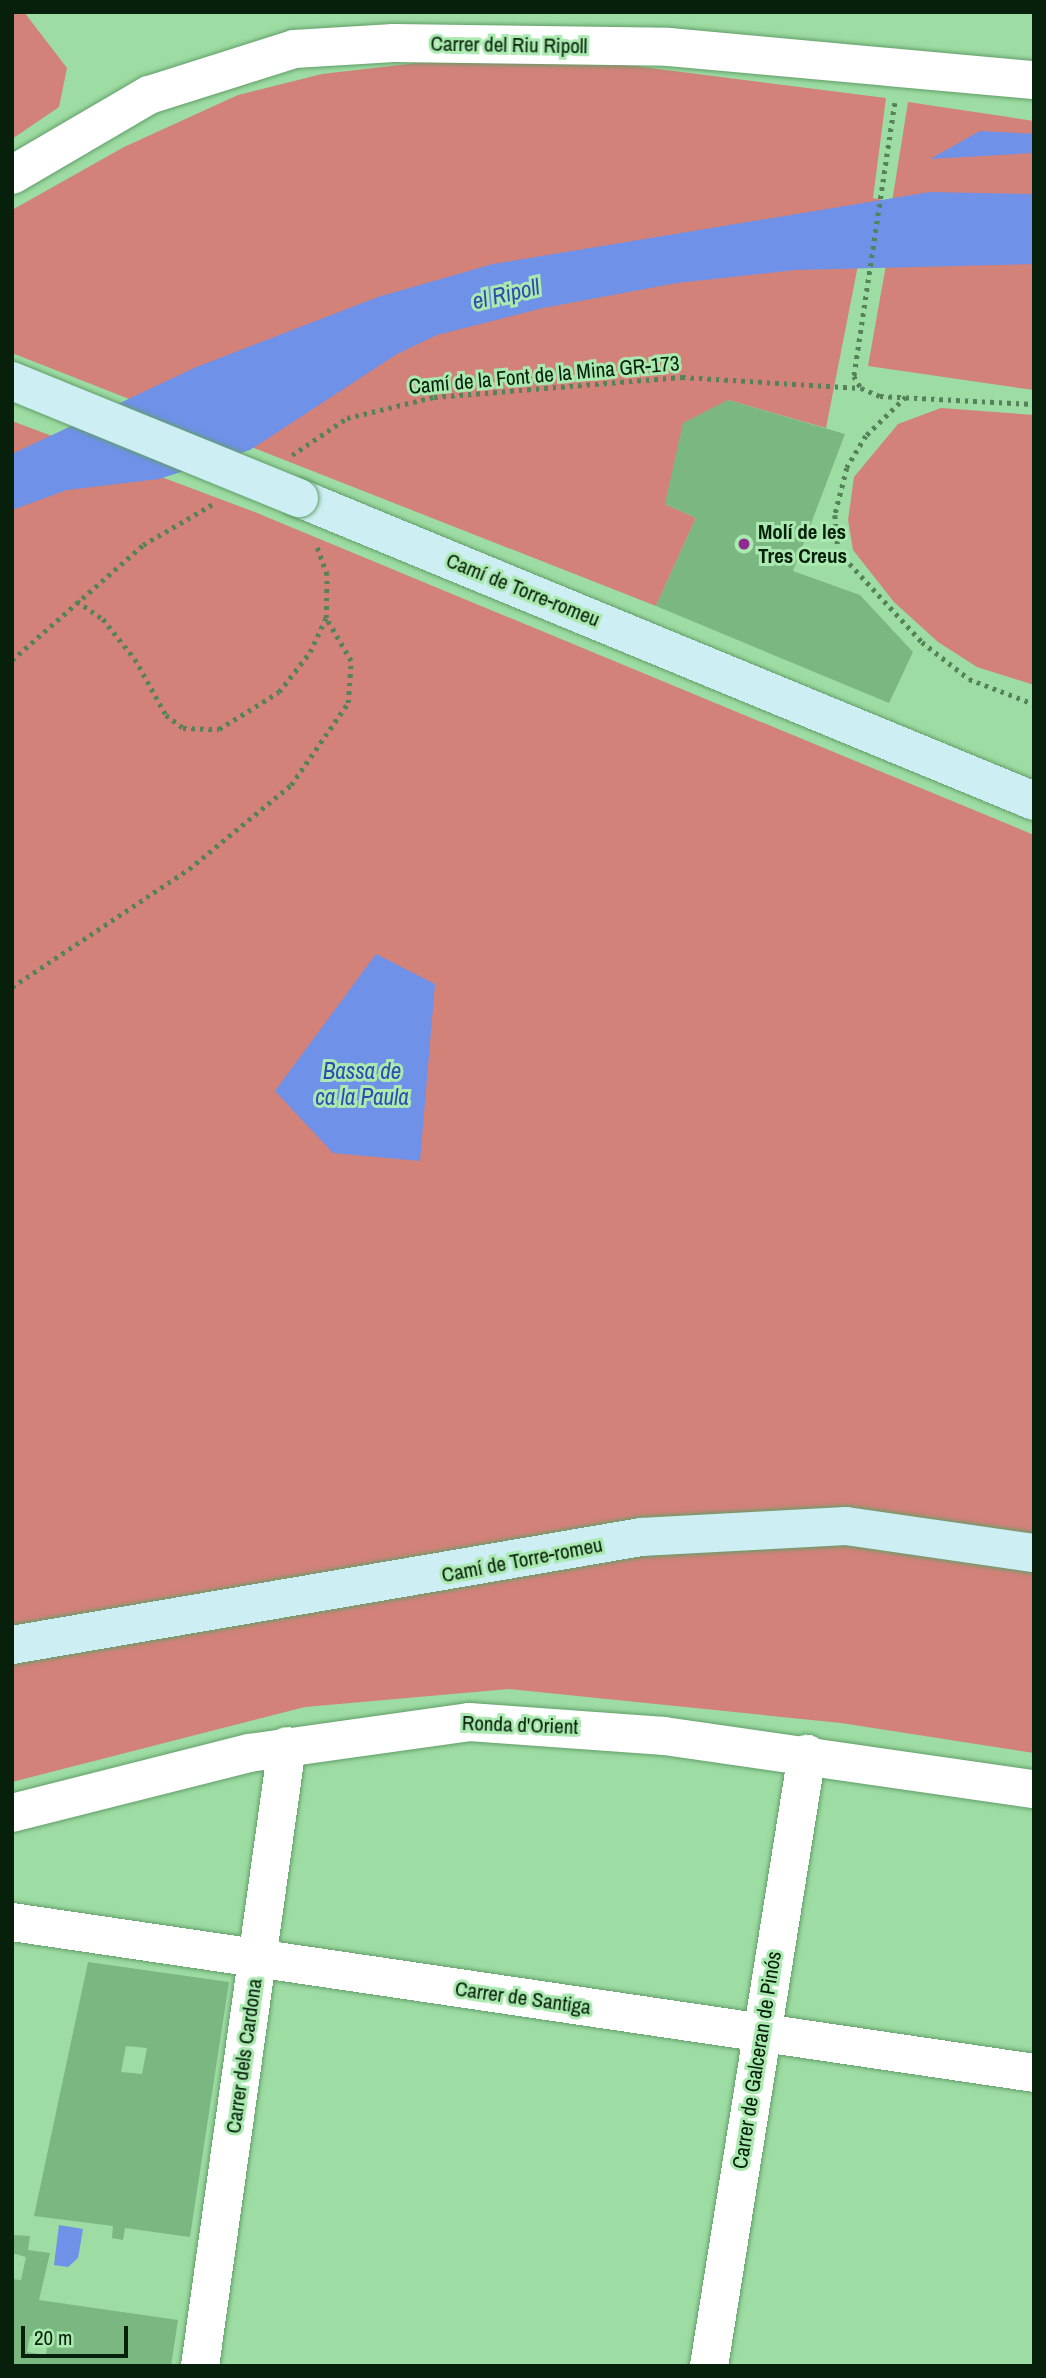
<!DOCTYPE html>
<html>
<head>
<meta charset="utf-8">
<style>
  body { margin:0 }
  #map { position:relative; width:1046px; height:2378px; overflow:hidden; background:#9ddca3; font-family:"Archivo Narrow",sans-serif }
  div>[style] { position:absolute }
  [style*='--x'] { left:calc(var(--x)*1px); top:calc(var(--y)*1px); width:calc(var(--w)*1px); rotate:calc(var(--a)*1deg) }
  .green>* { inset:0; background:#d28279 }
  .water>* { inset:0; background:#6f91e8 }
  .building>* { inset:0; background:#7bb881 }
  .path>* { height:4.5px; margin-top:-2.25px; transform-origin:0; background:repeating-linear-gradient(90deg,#55825a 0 3.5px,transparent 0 8.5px) }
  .roads { filter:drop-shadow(0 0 2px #629e68) drop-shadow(0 0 2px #629e68) }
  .street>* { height:38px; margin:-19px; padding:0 19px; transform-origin:19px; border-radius:19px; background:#fff }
  .secondary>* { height:38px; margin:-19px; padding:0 19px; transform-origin:19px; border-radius:19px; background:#cdeef3 }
  .bridges { filter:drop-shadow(0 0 2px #629e68) drop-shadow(0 0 2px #629e68) }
  .secondary-bridge>* { height:38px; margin:-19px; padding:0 19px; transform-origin:19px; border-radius:19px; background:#cdeef3 }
  .dots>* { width:19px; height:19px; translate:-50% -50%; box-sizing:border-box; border:4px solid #aae9af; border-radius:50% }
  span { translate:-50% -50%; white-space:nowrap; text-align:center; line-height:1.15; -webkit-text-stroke:6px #aae9af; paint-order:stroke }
  .street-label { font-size:21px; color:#07200b }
  .poi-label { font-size:21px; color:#07200b; font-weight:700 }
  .left { translate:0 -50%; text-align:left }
  .water-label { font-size:23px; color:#2d4cb2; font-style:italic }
  .frame { position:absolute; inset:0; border:14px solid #07200b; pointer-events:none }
  .scale { position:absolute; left:21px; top:2326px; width:107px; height:32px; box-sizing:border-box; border:4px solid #07200b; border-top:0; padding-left:9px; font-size:21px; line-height:24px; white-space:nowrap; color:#07200b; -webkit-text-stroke:5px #aae9af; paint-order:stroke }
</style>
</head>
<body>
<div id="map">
  <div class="green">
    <i style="clip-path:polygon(12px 12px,24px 12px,67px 68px,59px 107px,12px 139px)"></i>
    <i style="clip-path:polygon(434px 61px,611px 63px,886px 98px,873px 198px,892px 202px,908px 102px,1034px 121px,1034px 390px,868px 366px,886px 265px,860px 255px,826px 428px,728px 400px,665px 504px,696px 518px,656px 606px,12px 353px,12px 210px,124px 147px,238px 95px,322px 74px)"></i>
    <i style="clip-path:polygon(941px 408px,1034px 415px,1034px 685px,977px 667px,938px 642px,894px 602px,853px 550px,848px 520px,854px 477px,898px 424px)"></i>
    <i style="clip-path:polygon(12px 421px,252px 511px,1034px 835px,1034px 1753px,841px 1723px,509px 1689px,305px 1707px,12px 1782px)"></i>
  </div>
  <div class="water">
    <i style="clip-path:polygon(980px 131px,1034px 134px,1034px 153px,930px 159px)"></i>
    <i style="clip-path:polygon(930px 192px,1034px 194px,1034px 264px,795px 270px,677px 283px,543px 308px,437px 335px,397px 354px,250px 450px,159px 479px,67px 490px,12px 510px,12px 454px,194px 368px,378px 297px,493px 264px)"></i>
    <i style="clip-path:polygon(376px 954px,435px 984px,420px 1161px,333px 1153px,275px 1091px)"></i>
    <i style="clip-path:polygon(59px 2225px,83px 2229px,78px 2258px,68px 2267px,54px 2265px)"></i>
  </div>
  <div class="building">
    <i style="clip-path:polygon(728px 400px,845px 434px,793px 571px,860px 595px,913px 652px,889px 703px,656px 606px,696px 518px,665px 504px,683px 423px)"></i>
    <i style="clip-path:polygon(evenodd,88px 1962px,229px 1982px,190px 2237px,125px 2228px,123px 2240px,112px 2238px,113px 2226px,34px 2216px,88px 1962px,126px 2046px,147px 2048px,142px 2074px,121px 2072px,126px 2046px)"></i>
    <i style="clip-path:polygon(evenodd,12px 2235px,30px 2236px,28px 2250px,50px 2253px,39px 2300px,178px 2320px,171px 2366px,12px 2366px,12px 2279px,21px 2280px,26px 2257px,12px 2253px,12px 2235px,30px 2336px,48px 2339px,46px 2355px,27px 2352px,30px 2336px)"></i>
  </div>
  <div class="path">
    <i style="--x:895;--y:103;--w:276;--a:98.5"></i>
    <i style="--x:854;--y:376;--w:14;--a:60"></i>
    <i style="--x:861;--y:388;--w:21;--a:23"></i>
    <i style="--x:880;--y:396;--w:154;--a:3"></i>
    <i style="--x:906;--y:397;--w:56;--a:135.7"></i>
    <i style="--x:866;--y:436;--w:37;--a:121"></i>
    <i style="--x:847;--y:468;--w:49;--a:104.3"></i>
    <i style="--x:835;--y:515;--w:36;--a:85"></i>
    <i style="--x:838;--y:551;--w:124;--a:47.3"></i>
    <i style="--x:922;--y:642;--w:60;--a:38.2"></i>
    <i style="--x:969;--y:679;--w:70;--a:21"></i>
    <i style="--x:292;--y:455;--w:66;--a:-33.9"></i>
    <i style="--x:347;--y:418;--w:89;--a:-13.6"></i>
    <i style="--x:434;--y:397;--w:249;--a:-4.6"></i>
    <i style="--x:682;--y:377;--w:179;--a:3.5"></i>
    <i style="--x:77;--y:601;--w:32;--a:35"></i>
    <i style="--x:103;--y:619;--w:51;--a:51.3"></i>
    <i style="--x:135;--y:659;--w:64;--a:61"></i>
    <i style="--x:166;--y:715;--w:21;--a:37"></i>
    <i style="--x:183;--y:728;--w:36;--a:2"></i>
    <i style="--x:219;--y:729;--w:70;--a:-31.7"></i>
    <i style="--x:279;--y:692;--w:51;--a:-52.2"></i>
    <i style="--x:310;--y:652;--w:38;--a:-65"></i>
    <i style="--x:326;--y:618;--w:43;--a:-88.7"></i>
    <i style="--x:327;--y:575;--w:33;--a:-110"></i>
    <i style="--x:12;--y:660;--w:174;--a:-41.3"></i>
    <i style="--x:143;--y:545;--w:81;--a:-30.4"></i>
    <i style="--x:12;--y:987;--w:213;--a:-33.7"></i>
    <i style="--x:189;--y:869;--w:132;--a:-39.5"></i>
    <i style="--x:291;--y:785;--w:100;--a:-55.2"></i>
    <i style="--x:348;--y:703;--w:42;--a:-85.9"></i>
    <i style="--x:351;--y:661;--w:50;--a:-120.2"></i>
  </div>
  <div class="roads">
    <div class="street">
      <i style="--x:12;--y:175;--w:159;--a:-30.3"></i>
      <i style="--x:149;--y:95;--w:152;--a:-17.6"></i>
      <i style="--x:294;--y:49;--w:100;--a:-3.4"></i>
      <i style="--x:394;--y:43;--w:275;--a:0.8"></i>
      <i style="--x:669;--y:47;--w:366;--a:5.2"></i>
      <i style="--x:12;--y:1813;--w:244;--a:-14.2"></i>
      <i style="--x:249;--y:1753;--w:222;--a:-8"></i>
      <i style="--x:469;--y:1722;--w:196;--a:4.1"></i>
      <i style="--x:664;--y:1736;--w:374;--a:8.2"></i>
      <i style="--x:12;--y:1922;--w:1033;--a:8.4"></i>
      <i style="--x:200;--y:2366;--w:626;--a:-82.01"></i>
      <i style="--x:709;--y:2366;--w:620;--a:-80.9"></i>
    </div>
    <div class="secondary">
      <i style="--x:299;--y:498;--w:795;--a:22.4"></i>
      <i style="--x:12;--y:1645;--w:638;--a:-9.74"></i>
      <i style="--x:641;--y:1537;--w:205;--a:-3.1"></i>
      <i style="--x:846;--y:1526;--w:190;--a:8.2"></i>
    </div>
  </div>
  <div class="bridges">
    <div class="secondary-bridge">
      <i style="--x:12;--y:381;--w:310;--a:22.2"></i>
    </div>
  </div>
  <div class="dots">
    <i style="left:744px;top:544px;background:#8e2a91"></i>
  </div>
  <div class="street-label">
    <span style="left:509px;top:45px;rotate:1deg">Carrer del Riu Ripoll</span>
    <span style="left:544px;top:375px;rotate:-5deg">Camí de la Font de la Mina GR-173</span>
    <span style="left:523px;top:590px;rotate:22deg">Camí de Torre-romeu</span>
    <span style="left:522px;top:1560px;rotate:-11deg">Camí de Torre-romeu</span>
    <span style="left:520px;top:1725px;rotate:2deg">Ronda d'Orient</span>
    <span style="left:523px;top:1998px;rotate:8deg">Carrer de Santiga</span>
    <span style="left:244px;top:2056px;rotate:-82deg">Carrer dels Cardona</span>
    <span style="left:757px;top:2060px;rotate:-81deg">Carrer de Galceran de Pinós</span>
  </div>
  <div class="poi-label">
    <span class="left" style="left:758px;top:544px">Molí de les<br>Tres Creus</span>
  </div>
  <div class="water-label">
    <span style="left:506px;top:294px;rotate:-13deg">el Ripoll</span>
    <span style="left:362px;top:1084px">Bassa de<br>ca la Paula</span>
  </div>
  <div class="frame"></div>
  <div class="scale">20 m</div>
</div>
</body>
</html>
